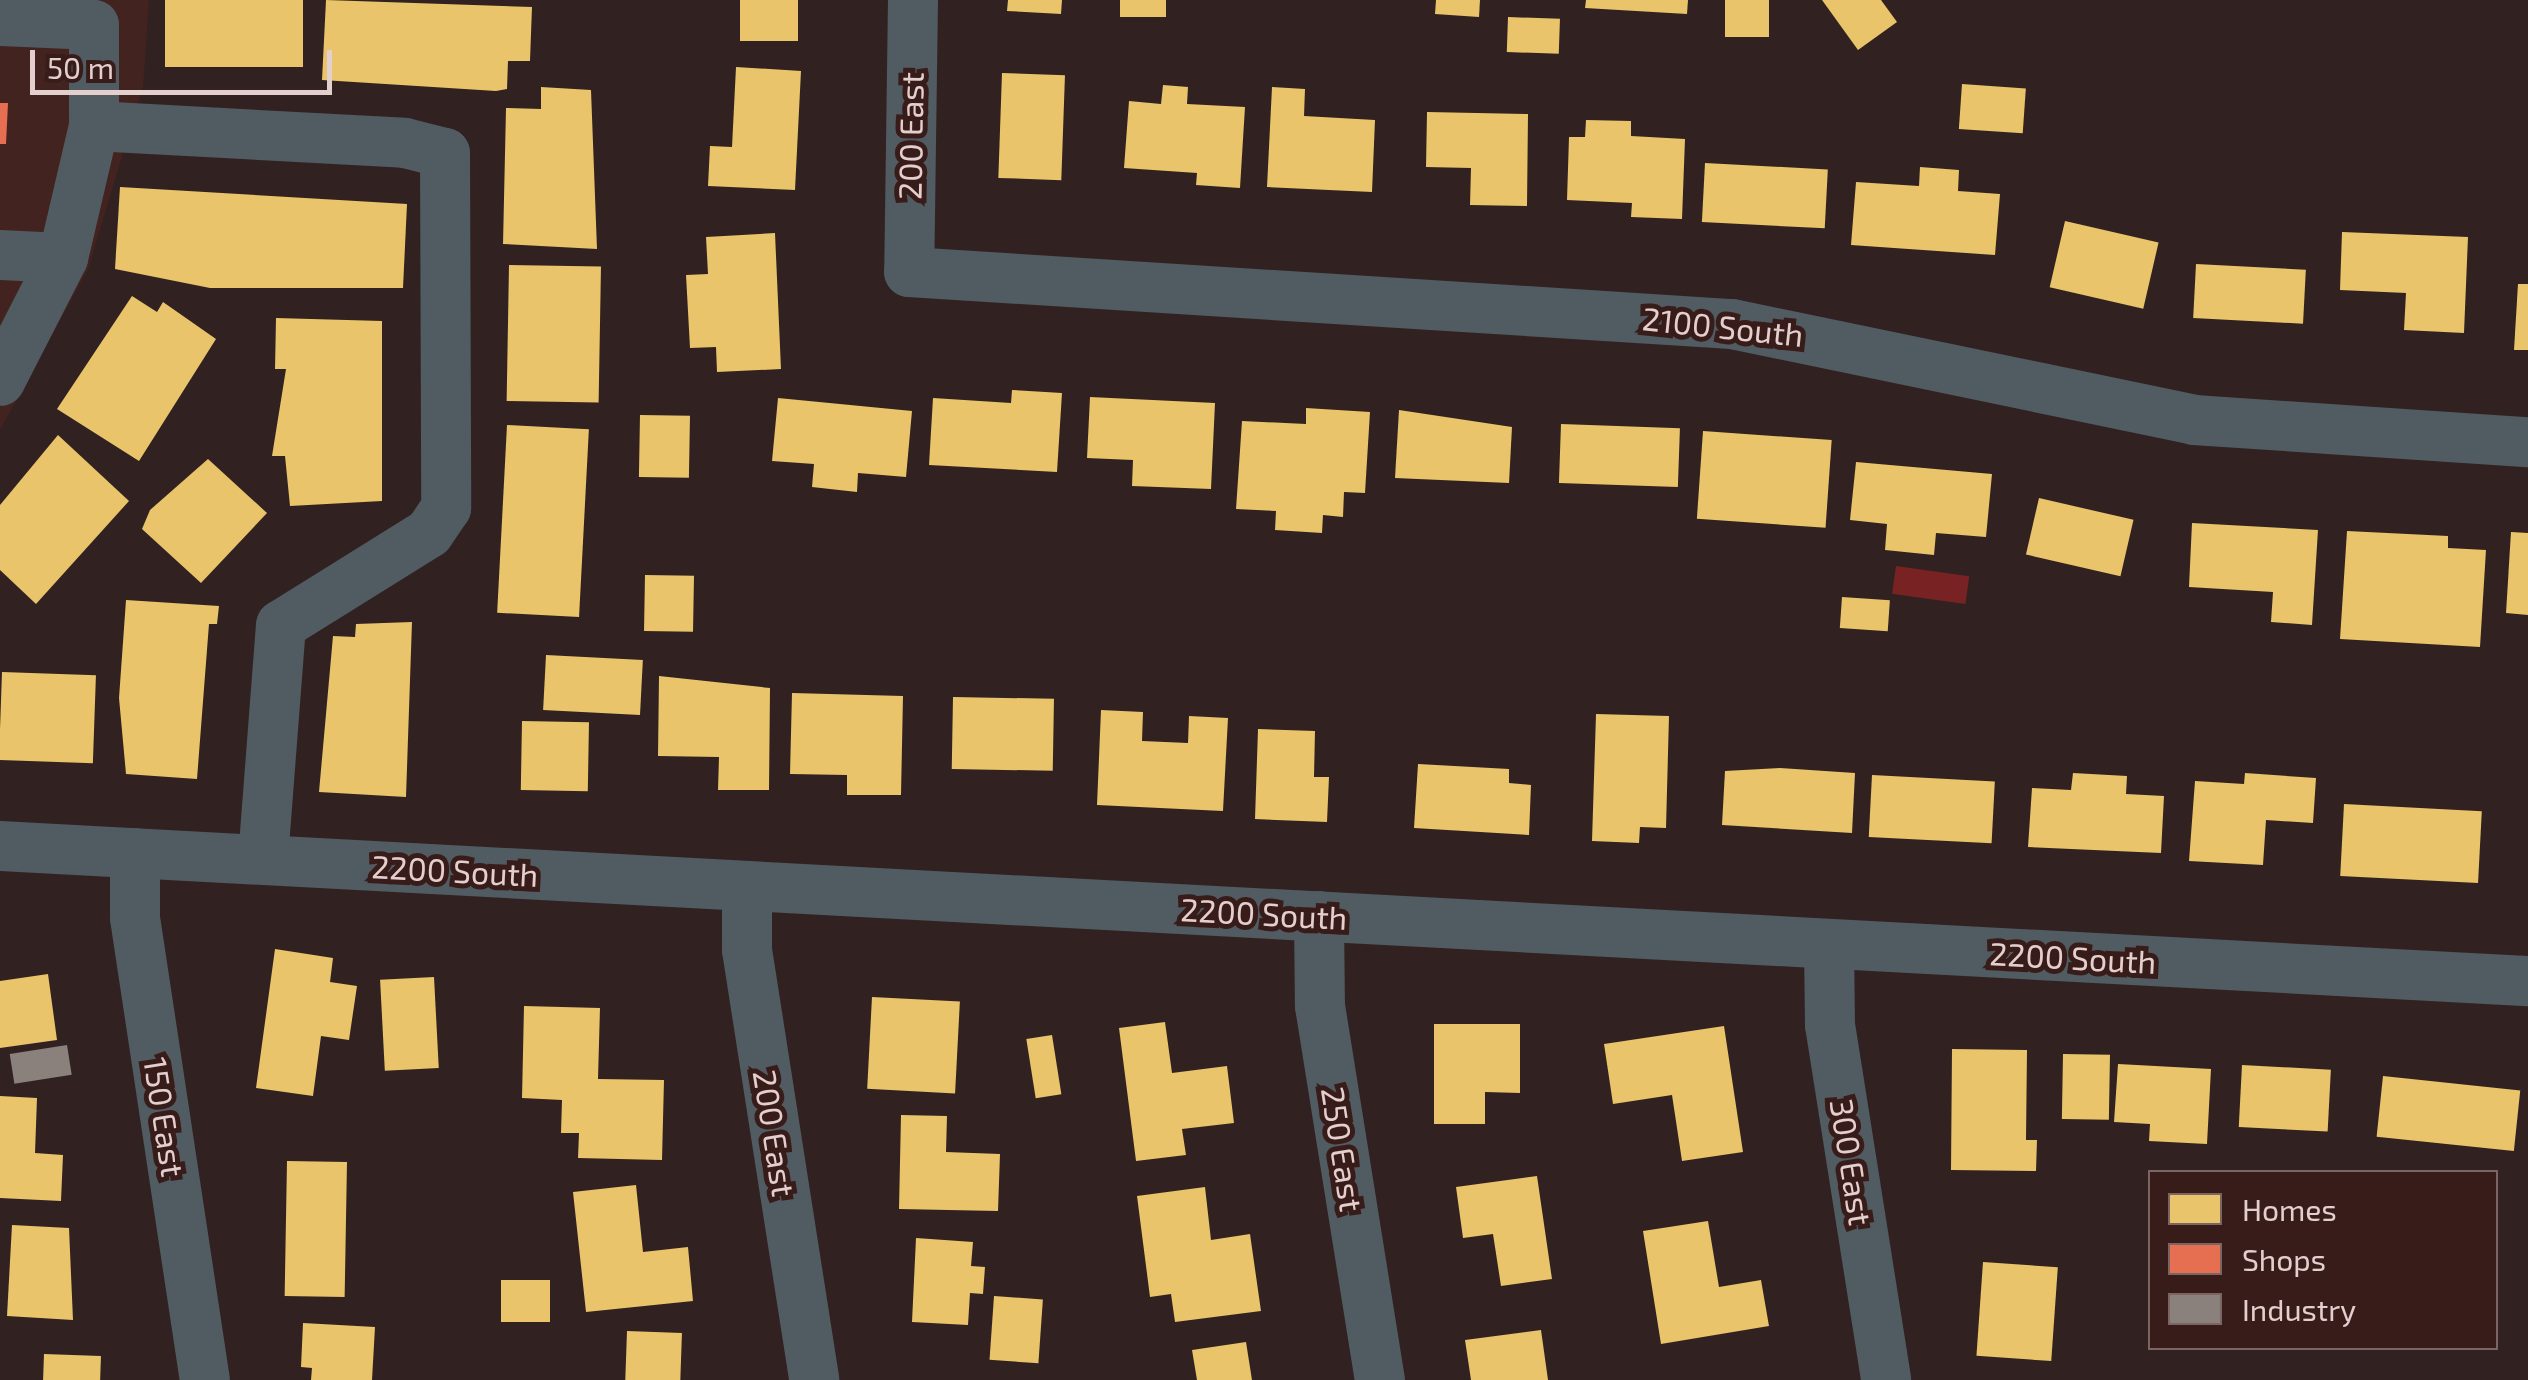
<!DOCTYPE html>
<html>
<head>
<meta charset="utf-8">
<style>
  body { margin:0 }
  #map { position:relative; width:2528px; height:1380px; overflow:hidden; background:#312221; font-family:"Exo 2",sans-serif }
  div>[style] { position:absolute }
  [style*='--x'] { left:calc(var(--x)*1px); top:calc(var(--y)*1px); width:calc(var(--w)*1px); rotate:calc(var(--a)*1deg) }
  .built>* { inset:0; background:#432320 }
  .water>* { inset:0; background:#792223; transform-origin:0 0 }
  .homes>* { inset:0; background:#e9c46a; transform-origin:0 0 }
  .shops>* { inset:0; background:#e76f51 }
  .industry>* { inset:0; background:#8a817c; transform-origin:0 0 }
  .minor>* { height:50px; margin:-25px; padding:0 25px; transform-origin:25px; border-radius:25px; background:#515b62 }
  span { translate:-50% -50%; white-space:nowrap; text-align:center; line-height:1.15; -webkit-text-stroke:10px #381c1a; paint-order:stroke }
  .street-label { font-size:32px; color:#e3cfcd }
  .legend { position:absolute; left:2148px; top:1170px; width:350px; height:180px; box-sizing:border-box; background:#381c1a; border:2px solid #7c6462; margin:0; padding:12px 18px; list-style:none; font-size:30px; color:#e3cfcd }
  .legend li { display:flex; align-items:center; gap:20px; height:50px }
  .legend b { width:50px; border:2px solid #7c6462 }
  .scale { position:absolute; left:30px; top:50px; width:302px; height:45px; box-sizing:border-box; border:5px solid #e3cfcd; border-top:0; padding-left:12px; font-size:30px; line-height:35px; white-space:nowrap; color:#e3cfcd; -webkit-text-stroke:8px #381c1a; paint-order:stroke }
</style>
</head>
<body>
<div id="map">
  <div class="built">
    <i style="clip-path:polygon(0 0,149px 0,143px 87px,88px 269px,0 430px)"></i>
  </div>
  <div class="water">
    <i style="left:1896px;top:566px;width:74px;height:28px;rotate:8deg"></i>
  </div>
  <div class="homes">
    <i style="left:165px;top:0;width:138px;height:67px"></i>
    <i style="clip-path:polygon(326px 0,532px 7px,530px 61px,508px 61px,507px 89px,496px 91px,322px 80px)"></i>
    <i style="left:740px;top:0;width:58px;height:41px"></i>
    <i style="clip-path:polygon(1008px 0,1062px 0,1061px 14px,1007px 11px)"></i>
    <i style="left:1120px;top:0;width:46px;height:17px"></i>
    <i style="clip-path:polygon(1436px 0,1480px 0,1479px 17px,1435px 14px)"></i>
    <i style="clip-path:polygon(1586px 0,1688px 0,1687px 14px,1585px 8px)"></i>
    <i style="left:1725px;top:0;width:44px;height:37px"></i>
    <i style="clip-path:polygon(1822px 0,1881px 0,1897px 22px,1858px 50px)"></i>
    <i style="left:1508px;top:17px;width:52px;height:35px;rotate:2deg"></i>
    <i style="clip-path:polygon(736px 67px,801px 71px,795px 190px,708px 186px,710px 146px,732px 147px)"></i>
    <i style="left:1002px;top:73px;width:63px;height:105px;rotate:2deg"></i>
    <i style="left:1962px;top:84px;width:64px;height:45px;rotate:4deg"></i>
    <i style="clip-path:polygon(1163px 85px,1188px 87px,1187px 104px,1245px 107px,1240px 188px,1196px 185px,1197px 173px,1124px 168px,1129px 101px,1161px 104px)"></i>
    <i style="clip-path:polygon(541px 87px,591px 90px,597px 249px,503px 244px,506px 108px,541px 109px)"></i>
    <i style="clip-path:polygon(1272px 87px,1305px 89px,1304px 116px,1375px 120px,1372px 192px,1267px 187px)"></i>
    <i style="clip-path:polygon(1427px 112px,1528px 114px,1527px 206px,1470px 205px,1471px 168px,1426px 167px)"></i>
    <i style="clip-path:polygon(1586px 120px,1631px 121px,1631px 136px,1685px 139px,1682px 219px,1631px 217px,1632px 203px,1567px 200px,1569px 137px,1585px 137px)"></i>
    <i style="left:1705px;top:163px;width:123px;height:59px;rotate:3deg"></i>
    <i style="clip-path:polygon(1920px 167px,1959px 170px,1958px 191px,2000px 194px,1995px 255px,1851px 245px,1856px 182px,1919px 186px)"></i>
    <i style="clip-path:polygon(120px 187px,407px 204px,403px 288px,210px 288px,115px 269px)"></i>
    <i style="left:2065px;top:221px;width:96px;height:68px;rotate:13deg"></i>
    <i style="clip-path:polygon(2342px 232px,2468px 237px,2464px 333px,2404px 330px,2406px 293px,2340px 290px)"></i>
    <i style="clip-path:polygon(775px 233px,781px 369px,717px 372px,716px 347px,690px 348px,686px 275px,708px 274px,706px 237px)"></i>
    <i style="left:2196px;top:264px;width:110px;height:54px;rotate:3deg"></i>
    <i style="left:509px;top:265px;width:92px;height:136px;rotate:1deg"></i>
    <i style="clip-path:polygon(2518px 284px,2528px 284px,2528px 350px,2514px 350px)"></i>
    <i style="clip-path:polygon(132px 296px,157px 312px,163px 302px,216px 339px,139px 461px,57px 409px)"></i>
    <i style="clip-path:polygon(276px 318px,382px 321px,382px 501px,290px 506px,285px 456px,272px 456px,286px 369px,275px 369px)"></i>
    <i style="clip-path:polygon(1012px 390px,1062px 393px,1057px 472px,929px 465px,933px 398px,1011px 403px)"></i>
    <i style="clip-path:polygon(1090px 397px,1215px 403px,1211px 489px,1132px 486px,1133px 460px,1087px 458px)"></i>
    <i style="clip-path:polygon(778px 398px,912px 411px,906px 477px,858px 473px,857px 492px,812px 487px,814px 464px,772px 461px)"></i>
    <i style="clip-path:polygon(1306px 408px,1370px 412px,1365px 493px,1344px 492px,1343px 517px,1323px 515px,1322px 533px,1275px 530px,1276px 511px,1236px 509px,1242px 421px,1306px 424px)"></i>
    <i style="clip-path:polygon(1399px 410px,1512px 427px,1509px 483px,1395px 478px)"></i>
    <i style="left:640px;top:415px;width:50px;height:62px;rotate:1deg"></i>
    <i style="left:1561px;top:424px;width:119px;height:59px;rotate:2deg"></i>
    <i style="left:507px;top:425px;width:82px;height:188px;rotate:3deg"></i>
    <i style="left:1703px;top:431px;width:129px;height:88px;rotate:4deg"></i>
    <i style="clip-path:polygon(58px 435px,129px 501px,36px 604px,0 570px,0 505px)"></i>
    <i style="clip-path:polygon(208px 459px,267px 513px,201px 583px,142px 529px,150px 510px)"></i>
    <i style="clip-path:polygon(1856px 462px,1992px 474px,1986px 537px,1936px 533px,1934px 555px,1885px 550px,1887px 524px,1850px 520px)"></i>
    <i style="left:2039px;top:498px;width:97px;height:58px;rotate:13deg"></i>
    <i style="clip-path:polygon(2192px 523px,2318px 530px,2312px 625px,2271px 622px,2273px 592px,2189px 587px)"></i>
    <i style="clip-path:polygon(2347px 531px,2448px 536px,2448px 548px,2486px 550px,2480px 647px,2340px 639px)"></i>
    <i style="clip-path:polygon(2511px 532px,2528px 533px,2528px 615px,2506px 613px)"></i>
    <i style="left:645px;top:575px;width:49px;height:56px;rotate:1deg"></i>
    <i style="left:1842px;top:597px;width:48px;height:31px;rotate:4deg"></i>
    <i style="clip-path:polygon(126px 600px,219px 606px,217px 624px,209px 624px,197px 779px,126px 774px,119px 698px)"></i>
    <i style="clip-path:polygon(412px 622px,406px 797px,319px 792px,333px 636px,355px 637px,356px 624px)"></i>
    <i style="left:546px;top:655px;width:97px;height:55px;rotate:3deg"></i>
    <i style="left:2px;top:672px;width:94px;height:88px;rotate:2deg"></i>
    <i style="clip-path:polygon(659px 676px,770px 688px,769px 790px,718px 790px,719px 757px,658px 756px)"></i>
    <i style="clip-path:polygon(792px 693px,903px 696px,901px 795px,847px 795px,847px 775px,790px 774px)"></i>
    <i style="left:953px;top:697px;width:101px;height:72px;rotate:1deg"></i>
    <i style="clip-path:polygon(1101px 710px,1143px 712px,1142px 741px,1188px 743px,1189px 716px,1228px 718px,1223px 811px,1097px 805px)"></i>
    <i style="clip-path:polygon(1596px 714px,1669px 716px,1666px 828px,1640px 827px,1639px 843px,1592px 841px)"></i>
    <i style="left:522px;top:721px;width:67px;height:69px;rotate:1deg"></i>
    <i style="clip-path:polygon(1258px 729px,1315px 731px,1314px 777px,1329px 777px,1327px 822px,1255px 819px)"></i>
    <i style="clip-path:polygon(1418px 764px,1509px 769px,1509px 783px,1531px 785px,1529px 835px,1414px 828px)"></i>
    <i style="clip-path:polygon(1780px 768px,1855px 773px,1852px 833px,1722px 825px,1725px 771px)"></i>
    <i style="clip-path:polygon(2073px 773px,2127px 776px,2126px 794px,2164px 796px,2161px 853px,2028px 847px,2032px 788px,2071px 790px)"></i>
    <i style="clip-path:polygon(2245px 773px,2316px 778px,2313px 823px,2266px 820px,2263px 865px,2189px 861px,2195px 781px,2244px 784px)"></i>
    <i style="left:1872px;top:775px;width:123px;height:62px;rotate:3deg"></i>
    <i style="left:2344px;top:804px;width:138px;height:72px;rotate:3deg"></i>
    <i style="clip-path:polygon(275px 949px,333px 958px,330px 982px,357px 986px,349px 1040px,321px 1036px,313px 1096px,256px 1088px)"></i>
    <i style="clip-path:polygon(48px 974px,57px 1040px,0 1048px,0 981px)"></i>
    <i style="left:434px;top:977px;width:91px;height:54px;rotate:87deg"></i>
    <i style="left:872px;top:997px;width:88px;height:92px;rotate:3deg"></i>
    <i style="clip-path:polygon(524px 1006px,600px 1008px,598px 1079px,664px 1080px,662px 1160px,578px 1158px,579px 1133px,561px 1133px,562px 1100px,522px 1098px)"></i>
    <i style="clip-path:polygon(1165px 1022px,1172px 1073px,1227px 1066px,1234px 1123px,1182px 1129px,1186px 1155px,1136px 1161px,1119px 1028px)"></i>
    <i style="clip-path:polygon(1434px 1024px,1520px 1024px,1520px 1093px,1485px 1092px,1485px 1124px,1434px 1124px)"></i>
    <i style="clip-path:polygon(1724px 1026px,1743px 1152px,1682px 1161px,1672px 1095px,1613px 1104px,1604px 1044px)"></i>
    <i style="left:1052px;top:1035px;width:60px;height:26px;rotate:81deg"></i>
    <i style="clip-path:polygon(1952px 1049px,2027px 1050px,2026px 1140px,2037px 1140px,2036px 1171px,1951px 1170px)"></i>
    <i style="left:2063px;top:1054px;width:47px;height:65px;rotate:1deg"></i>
    <i style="clip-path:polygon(2118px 1064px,2211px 1069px,2207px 1144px,2149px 1141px,2150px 1124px,2114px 1122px)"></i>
    <i style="left:2242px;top:1065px;width:89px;height:62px;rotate:3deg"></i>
    <i style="left:2383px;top:1076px;width:138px;height:61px;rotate:6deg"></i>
    <i style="clip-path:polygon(0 1096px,37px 1098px,35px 1153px,63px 1155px,61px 1201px,0 1198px)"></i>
    <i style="clip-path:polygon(901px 1115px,947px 1116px,946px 1152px,1000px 1154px,998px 1211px,899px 1209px)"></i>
    <i style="left:287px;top:1161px;width:60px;height:135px;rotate:1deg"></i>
    <i style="clip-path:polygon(1537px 1176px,1552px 1279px,1501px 1286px,1493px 1234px,1463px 1238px,1456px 1187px)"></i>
    <i style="clip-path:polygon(636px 1185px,643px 1252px,688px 1247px,693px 1301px,586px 1312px,573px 1192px)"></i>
    <i style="clip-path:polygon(1205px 1187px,1211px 1240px,1250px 1234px,1261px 1311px,1175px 1322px,1171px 1294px,1150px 1297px,1137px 1196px)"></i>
    <i style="clip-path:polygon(1708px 1221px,1719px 1287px,1761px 1280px,1769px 1326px,1661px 1344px,1643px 1231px)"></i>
    <i style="clip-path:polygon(12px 1225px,69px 1228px,73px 1320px,7px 1316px)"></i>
    <i style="clip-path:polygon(916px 1238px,973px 1242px,971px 1266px,985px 1267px,983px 1294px,970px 1293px,968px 1325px,912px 1322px)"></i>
    <i style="left:1983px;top:1262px;width:75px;height:94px;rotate:4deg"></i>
    <i style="left:501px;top:1280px;width:49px;height:42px"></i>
    <i style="left:994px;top:1296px;width:49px;height:64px;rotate:4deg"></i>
    <i style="clip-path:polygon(303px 1323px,375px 1327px,372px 1380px,311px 1380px,312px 1368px,301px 1367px)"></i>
    <i style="clip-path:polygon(1541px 1330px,1548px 1380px,1471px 1380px,1465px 1340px)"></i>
    <i style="left:627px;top:1331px;width:55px;height:49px;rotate:2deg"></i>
    <i style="clip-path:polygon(1246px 1342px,1252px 1380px,1197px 1380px,1192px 1350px)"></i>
    <i style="left:44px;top:1354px;width:57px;height:26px;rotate:2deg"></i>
  </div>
  <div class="shops">
    <i style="clip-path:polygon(0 103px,8px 103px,6px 144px,0 144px)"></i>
  </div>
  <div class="industry">
    <i style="left:67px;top:1045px;width:30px;height:58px;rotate:81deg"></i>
  </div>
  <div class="minor">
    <i style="--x:913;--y:0;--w:272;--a:90.8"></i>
    <i style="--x:909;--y:272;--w:825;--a:3.62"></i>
    <i style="--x:1732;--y:324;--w:472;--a:11.7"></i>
    <i style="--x:2194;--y:420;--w:335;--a:3.8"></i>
    <i style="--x:0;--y:21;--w:94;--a:2.4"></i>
    <i style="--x:94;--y:25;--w:101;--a:90"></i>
    <i style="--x:94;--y:126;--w:136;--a:103.2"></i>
    <i style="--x:63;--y:258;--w:138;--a:117.1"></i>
    <i style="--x:94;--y:126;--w:311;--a:3.1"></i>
    <i style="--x:405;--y:143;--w:41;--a:14"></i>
    <i style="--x:445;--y:153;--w:355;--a:89.8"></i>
    <i style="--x:446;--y:508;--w:30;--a:124"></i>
    <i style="--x:429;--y:533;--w:174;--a:148.1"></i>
    <i style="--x:281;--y:625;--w:235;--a:94.4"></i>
    <i style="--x:0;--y:255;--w:63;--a:2.7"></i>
    <i style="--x:0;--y:846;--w:2532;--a:3.06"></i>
    <i style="--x:135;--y:853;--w:65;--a:90"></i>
    <i style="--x:135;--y:918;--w:467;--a:81.4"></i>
    <i style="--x:747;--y:886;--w:64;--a:90"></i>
    <i style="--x:747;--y:950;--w:435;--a:81.1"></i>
    <i style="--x:1319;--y:916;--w:90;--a:89.4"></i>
    <i style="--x:1320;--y:1006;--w:379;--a:80.9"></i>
    <i style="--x:1829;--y:944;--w:81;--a:89.3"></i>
    <i style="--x:1830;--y:1025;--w:359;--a:81"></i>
  </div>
  <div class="street-label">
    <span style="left:910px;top:136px;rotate:-89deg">200 East</span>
    <span style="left:1723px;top:326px;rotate:6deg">2100 South</span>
    <span style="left:455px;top:870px;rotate:3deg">2200 South</span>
    <span style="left:1264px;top:913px;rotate:3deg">2200 South</span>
    <span style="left:2073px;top:957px;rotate:3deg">2200 South</span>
    <span style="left:165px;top:1117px;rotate:81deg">150 East</span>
    <span style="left:775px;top:1133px;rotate:81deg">200 East</span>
    <span style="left:1343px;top:1149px;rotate:81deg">250 East</span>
    <span style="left:1852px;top:1162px;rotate:81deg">300 East</span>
  </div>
  <ul class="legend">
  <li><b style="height:28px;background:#e9c46a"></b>Homes</li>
  <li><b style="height:28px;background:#e76f51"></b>Shops</li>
  <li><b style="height:28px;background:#8a817c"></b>Industry</li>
  </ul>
  <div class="scale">50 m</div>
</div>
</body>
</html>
